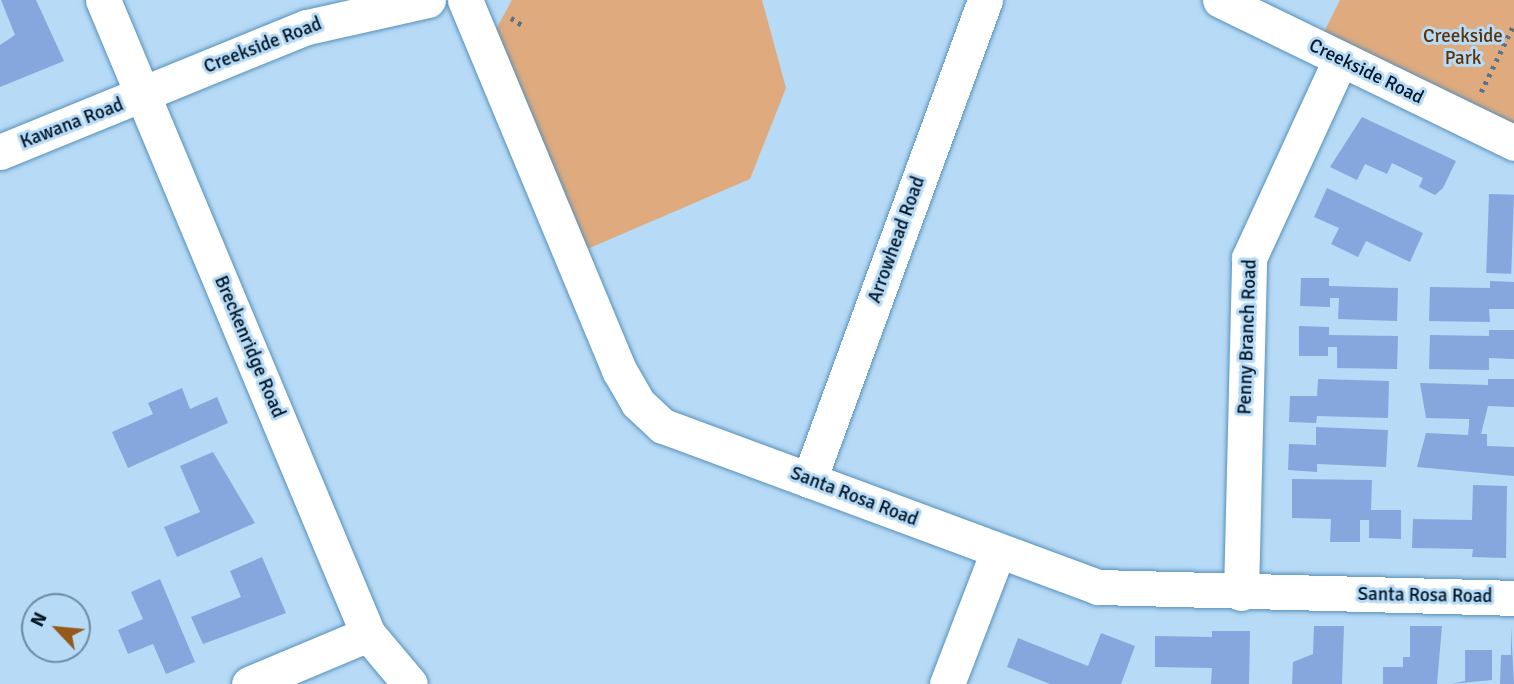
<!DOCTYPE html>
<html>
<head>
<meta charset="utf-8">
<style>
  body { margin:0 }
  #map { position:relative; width:1514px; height:684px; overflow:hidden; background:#b7daf6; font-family:Signika,sans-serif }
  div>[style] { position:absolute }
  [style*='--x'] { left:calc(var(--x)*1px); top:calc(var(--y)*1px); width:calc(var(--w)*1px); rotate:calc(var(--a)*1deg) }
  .green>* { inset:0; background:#deaa7e }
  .building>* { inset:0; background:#86a6de; transform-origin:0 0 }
  .path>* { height:4.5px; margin-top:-2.25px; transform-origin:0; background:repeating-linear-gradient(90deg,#577389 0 3.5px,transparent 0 8.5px) }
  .roads { filter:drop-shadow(0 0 2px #5590ba) drop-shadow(0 0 2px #5590ba) }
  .minor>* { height:35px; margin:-17.5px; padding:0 17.5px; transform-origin:17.5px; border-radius:17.5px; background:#fff }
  span { translate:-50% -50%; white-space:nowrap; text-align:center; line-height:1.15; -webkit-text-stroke:6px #b7daf6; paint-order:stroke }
  .park-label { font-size:19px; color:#5c3202 }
  .street-label { font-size:19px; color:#001525 }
  .north { position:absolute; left:21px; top:593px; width:70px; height:70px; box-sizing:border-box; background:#b7daf6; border:2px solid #6e8ba2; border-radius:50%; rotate:296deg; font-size:19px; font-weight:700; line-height:28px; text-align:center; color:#001525 }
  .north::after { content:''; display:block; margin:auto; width:24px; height:32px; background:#95591b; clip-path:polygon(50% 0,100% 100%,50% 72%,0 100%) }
</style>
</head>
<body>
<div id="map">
  <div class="green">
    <i style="clip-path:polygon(512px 0,762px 0,786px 88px,750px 179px,585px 250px,495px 31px)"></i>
    <i style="clip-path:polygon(1340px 0,1514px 0,1514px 126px,1323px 34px)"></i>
  </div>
  <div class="building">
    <i style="clip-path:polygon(1px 0,36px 0,64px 61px,0 87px,0 45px,15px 35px)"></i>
    <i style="clip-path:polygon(1362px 117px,1456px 161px,1443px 188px,1435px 195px,1419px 187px,1423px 178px,1392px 163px,1387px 174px,1365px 164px,1357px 180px,1330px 167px)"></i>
    <i style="clip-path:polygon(1327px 188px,1423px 233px,1410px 262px,1366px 241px,1358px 257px,1331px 244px,1339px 228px,1314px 217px)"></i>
    <i style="left:1489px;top:194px;width:25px;height:79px;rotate:2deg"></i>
    <i style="clip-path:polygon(1301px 278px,1329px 278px,1329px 286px,1398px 288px,1397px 321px,1338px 319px,1339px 298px,1330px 298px,1330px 307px,1300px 306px)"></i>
    <i style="clip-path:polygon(1490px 281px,1514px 282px,1514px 309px,1489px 309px,1490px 322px,1429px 321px,1430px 287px,1490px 288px)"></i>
    <i style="clip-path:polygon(1299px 326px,1329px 327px,1329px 335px,1398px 336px,1397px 369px,1337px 368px,1337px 347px,1328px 347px,1328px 356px,1299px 356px)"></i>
    <i style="clip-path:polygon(1489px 330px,1514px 330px,1514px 359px,1489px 358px,1489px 370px,1429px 369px,1430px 335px,1489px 336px)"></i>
    <i style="clip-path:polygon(1318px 379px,1389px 381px,1388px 418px,1317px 416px,1316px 423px,1289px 422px,1290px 396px,1317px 396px)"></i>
    <i style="clip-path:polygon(1488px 379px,1514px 379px,1514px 407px,1488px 406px,1481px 434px,1487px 434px,1487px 446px,1514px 447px,1514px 476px,1417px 467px,1426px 433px,1468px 435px,1469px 425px,1469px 419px,1426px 418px,1420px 383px,1488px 385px)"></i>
    <i style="clip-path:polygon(182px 388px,190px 409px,217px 397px,228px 423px,128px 468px,112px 432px,153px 414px,148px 403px)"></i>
    <i style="clip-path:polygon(1316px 427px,1388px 430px,1386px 467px,1317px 464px,1317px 472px,1288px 470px,1289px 444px,1316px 445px)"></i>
    <i style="clip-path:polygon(213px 452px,255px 523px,177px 557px,164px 527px,200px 512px,180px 466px)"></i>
    <i style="clip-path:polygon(1292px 479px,1372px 480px,1371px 510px,1401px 510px,1401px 539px,1369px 538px,1369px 520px,1360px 520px,1360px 542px,1330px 542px,1331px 519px,1292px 518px)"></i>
    <i style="clip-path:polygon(1473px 485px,1507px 486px,1506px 558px,1472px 557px,1473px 549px,1412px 548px,1413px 519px,1472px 520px)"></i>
    <i style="clip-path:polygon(262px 557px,286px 613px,203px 644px,191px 617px,241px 597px,230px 571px)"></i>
    <i style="clip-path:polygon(160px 579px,195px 662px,166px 674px,153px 644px,128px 654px,118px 630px,143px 619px,131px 592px)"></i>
    <i style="clip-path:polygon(1314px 626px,1344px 626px,1342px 684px,1292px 684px,1293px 662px,1313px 654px)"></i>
    <i style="clip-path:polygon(1410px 626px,1442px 626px,1437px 684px,1383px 684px,1383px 667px,1403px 667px,1403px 657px,1410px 657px)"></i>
    <i style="clip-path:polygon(1511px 627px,1514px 684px,1500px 684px,1501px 655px,1511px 655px)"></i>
    <i style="clip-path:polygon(1212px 631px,1250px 631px,1249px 684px,1211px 684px,1212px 668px,1155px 667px,1155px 636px,1212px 637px)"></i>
    <i style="clip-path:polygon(1101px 633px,1135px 646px,1121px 684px,1050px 684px,1007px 667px,1018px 638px,1088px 666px)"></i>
    <i style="clip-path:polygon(1465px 650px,1492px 650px,1492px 680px,1451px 684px,1465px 681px)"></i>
  </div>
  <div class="path">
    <i style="--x:511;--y:18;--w:13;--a:32"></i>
    <i style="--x:1481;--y:92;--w:76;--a:-64.1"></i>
  </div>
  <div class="roads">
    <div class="minor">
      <i style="--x:103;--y:0;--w:687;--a:67.32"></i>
      <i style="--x:368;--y:634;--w:65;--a:50"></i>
      <i style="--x:465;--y:0;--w:401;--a:67.4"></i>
      <i style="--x:619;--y:370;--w:38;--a:60"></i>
      <i style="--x:638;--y:403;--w:34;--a:43"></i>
      <i style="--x:663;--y:426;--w:464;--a:20.3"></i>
      <i style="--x:1098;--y:587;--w:416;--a:1.5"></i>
      <i style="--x:1220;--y:0;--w:327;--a:25.9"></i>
      <i style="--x:0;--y:152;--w:331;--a:-22.2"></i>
      <i style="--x:307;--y:27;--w:124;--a:-12.6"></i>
      <i style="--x:809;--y:480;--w:511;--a:-69.86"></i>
      <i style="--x:1241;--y:593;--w:335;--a:-88.6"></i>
      <i style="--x:1249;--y:258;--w:218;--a:-65.3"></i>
      <i style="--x:249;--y:684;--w:129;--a:-22.8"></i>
      <i style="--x:947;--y:684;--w:142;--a:-69"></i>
    </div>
  </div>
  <div class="park-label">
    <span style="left:1463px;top:48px">Creekside<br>Park</span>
  </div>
  <div class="street-label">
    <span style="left:263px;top:46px;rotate:-21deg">Creekside Road</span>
    <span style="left:1366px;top:72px;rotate:26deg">Creekside Road</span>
    <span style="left:72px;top:124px;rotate:-21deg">Kawana Road</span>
    <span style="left:897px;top:240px;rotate:-70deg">Arrowhead Road</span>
    <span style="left:1248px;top:337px;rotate:-88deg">Penny Branch Road</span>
    <span style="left:249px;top:347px;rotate:67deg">Breckenridge Road</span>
    <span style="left:854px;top:497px;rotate:21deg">Santa Rosa Road</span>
    <span style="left:1425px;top:596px;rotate:1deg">Santa Rosa Road</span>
  </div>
  <div class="north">N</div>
</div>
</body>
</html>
